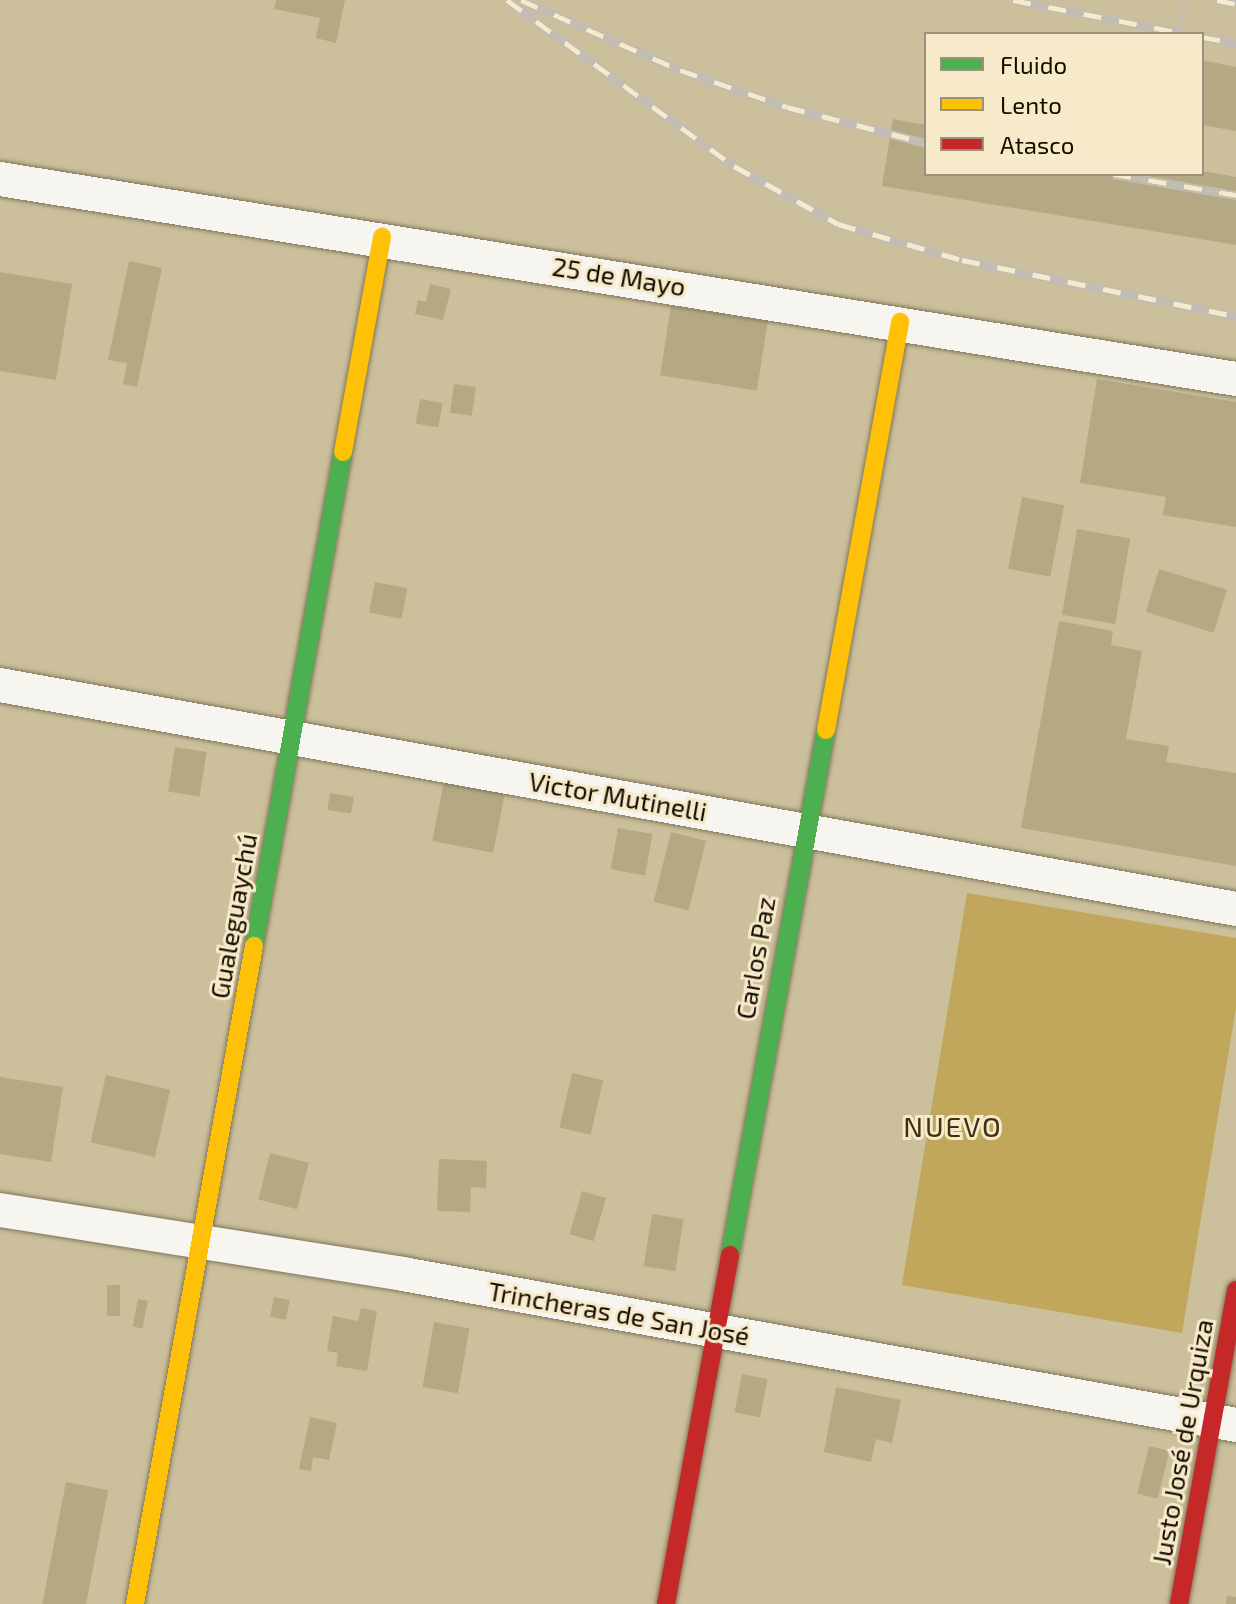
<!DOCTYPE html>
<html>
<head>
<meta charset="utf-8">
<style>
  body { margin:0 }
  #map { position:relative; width:1236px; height:1604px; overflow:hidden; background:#ccbf9b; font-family:"Exo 2",sans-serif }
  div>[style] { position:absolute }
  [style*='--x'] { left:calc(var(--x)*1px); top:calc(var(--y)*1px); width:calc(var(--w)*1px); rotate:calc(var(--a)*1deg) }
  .green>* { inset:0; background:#c0a75b }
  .building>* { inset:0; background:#b5a984; transform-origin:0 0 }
  .roads { filter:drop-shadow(0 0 2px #7f765c) drop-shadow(0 0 2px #7f765c) }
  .street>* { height:34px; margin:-17px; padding:0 17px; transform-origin:17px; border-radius:17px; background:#f7f5f0 }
  .fast>* { height:18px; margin:-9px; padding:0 9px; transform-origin:9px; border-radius:9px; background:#4caf50 }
  .slow>* { height:18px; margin:-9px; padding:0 9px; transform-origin:9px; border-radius:9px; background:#ffc107 }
  .jam>* { height:18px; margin:-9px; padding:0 9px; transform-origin:9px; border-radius:9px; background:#c62828 }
  .rail>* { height:9px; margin-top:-4.5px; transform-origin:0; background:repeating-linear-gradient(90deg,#f6eaca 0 18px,#c1bdb4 0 36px); box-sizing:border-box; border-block:2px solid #c1bdb4 }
  .path-bridge>* { height:5px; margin-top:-2.5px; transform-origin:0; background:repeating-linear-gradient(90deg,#c2beb4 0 8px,transparent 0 12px) }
  span { translate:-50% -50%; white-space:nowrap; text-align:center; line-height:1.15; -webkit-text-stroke:6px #f6eaca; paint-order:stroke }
  .street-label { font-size:26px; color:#150c00 }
  .neighbourhood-label { font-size:28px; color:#3d320f; letter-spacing:2px }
  .legend { position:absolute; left:924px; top:32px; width:280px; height:144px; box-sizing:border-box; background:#f6eaca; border:2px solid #9c9179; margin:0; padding:10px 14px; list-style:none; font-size:24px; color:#150c00 }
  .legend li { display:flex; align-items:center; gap:16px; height:40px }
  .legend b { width:40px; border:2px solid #9c9179 }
</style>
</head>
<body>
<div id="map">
  <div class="green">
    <i style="clip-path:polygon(967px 893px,1236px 938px,1236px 1008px,1182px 1333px,902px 1285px)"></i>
  </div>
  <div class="building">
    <i style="clip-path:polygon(276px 0,345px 0,336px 43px,316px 38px,320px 18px,274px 9px)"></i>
    <i style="clip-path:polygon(1202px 60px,1236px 67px,1236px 131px,1202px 125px)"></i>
    <i style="clip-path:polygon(893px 119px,926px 125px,926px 174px,1202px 171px,1236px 177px,1236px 245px,882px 186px)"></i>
    <i style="clip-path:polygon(129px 261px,162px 268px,137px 387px,123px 384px,127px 363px,108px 360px)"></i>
    <i style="clip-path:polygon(0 272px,72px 284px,56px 380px,0 371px)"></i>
    <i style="clip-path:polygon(430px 284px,451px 289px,443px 320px,415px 314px,418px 300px,426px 302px)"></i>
    <i style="left:671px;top:306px;width:98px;height:70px;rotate:9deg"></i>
    <i style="clip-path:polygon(1097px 379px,1236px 402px,1236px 527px,1163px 515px,1166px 497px,1080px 483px)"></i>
    <i style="left:454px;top:384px;width:22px;height:29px;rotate:8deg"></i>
    <i style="left:420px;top:399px;width:23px;height:25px;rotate:10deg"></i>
    <i style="left:1022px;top:497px;width:43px;height:73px;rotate:11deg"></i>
    <i style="left:1077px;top:529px;width:54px;height:87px;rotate:10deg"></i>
    <i style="left:1159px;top:569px;width:71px;height:45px;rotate:17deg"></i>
    <i style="left:375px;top:582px;width:33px;height:31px;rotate:11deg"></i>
    <i style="clip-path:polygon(1059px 621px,1113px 631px,1111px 645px,1142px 651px,1126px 739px,1169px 746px,1166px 762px,1236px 773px,1236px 866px,1021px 828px)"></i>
    <i style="left:175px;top:747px;width:32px;height:45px;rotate:9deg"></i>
    <i style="left:444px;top:781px;width:62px;height:61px;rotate:11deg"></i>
    <i style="left:330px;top:793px;width:24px;height:17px;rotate:9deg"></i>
    <i style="left:618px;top:828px;width:35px;height:42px;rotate:10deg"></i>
    <i style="left:671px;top:832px;width:36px;height:72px;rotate:14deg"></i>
    <i style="left:572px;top:1073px;width:32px;height:56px;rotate:13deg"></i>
    <i style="left:106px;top:1075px;width:66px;height:69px;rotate:13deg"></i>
    <i style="clip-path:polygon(0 1077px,63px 1087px,51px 1162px,0 1154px)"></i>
    <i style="left:270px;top:1153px;width:40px;height:48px;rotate:14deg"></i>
    <i style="clip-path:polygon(439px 1159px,487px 1161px,486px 1188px,471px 1187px,470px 1212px,437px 1211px)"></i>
    <i style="left:582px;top:1191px;width:25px;height:45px;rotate:16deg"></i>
    <i style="left:652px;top:1214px;width:32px;height:53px;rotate:9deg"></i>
    <i style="left:107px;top:1285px;width:13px;height:31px"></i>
    <i style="left:274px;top:1297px;width:16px;height:20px;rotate:11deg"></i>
    <i style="left:138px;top:1299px;width:10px;height:28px;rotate:11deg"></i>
    <i style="clip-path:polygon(361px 1308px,377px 1311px,367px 1371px,336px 1366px,338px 1353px,327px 1351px,333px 1316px,358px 1321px)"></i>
    <i style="left:434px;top:1322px;width:36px;height:66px;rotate:10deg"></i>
    <i style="left:742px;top:1374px;width:26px;height:39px;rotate:11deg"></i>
    <i style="clip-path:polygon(836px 1387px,901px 1400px,892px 1443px,876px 1439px,871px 1462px,824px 1452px)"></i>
    <i style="clip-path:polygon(310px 1417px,337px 1423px,329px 1460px,313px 1457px,311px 1471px,299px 1469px)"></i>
    <i style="left:1149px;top:1446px;width:21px;height:49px;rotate:14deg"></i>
    <i style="left:66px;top:1482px;width:43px;height:124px;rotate:11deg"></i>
    <i style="clip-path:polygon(1227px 1596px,1236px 1597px,1236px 1604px,1226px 1604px)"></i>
  </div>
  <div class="roads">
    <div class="street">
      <i style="--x:0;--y:179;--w:1252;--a:9.19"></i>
      <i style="--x:0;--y:685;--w:1256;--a:10.27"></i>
      <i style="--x:0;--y:1210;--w:408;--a:9"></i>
      <i style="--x:403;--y:1274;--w:847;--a:10.27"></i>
    </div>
    <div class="fast">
      <i style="--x:254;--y:946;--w:502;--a:-79.79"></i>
      <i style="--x:730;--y:1255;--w:534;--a:-79.64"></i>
    </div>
    <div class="slow">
      <i style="--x:343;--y:452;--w:219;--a:-79.7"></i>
      <i style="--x:826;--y:730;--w:415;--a:-79.7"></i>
      <i style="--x:135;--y:1604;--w:669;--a:-79.75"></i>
    </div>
    <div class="jam">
      <i style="--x:666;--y:1604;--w:355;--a:-79.6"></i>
      <i style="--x:1179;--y:1604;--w:319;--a:-79.7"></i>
    </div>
  </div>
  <div class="rail">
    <i style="--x:507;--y:0;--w:281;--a:36.2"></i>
    <i style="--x:734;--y:166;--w:119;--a:29.1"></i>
    <i style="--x:838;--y:224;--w:129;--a:16.2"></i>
    <i style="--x:962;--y:260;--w:280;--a:11.6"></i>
    <i style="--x:521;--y:0;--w:174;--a:23.8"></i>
    <i style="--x:680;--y:70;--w:113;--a:19.1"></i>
    <i style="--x:787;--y:107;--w:144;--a:14.5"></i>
    <i style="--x:1013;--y:0;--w:177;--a:11.1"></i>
    <i style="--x:1217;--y:0;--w:19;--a:12"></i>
    <i style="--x:1202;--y:37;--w:35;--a:10"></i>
    <i style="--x:1113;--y:174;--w:125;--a:9.7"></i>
  </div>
  <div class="path-bridge">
    <i style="--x:1179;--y:34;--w:35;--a:-80"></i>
  </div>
  <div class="street-label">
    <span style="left:619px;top:276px;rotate:9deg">25 de Mayo</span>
    <span style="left:618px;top:796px;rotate:10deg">Victor Mutinelli</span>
    <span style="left:233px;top:916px;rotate:-80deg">Gualeguaychú</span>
    <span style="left:755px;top:958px;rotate:-80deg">Carlos Paz</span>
    <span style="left:619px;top:1313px;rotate:10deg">Trincheras de San José</span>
    <span style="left:1182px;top:1442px;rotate:-80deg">Justo José de Urquiza</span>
  </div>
  <div class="neighbourhood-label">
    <span style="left:953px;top:1126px">NUEVO</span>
  </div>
  <ul class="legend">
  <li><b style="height:10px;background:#4caf50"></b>Fluido</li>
  <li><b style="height:10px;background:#ffc107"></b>Lento</li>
  <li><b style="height:10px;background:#c62828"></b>Atasco</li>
  </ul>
</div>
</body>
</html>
